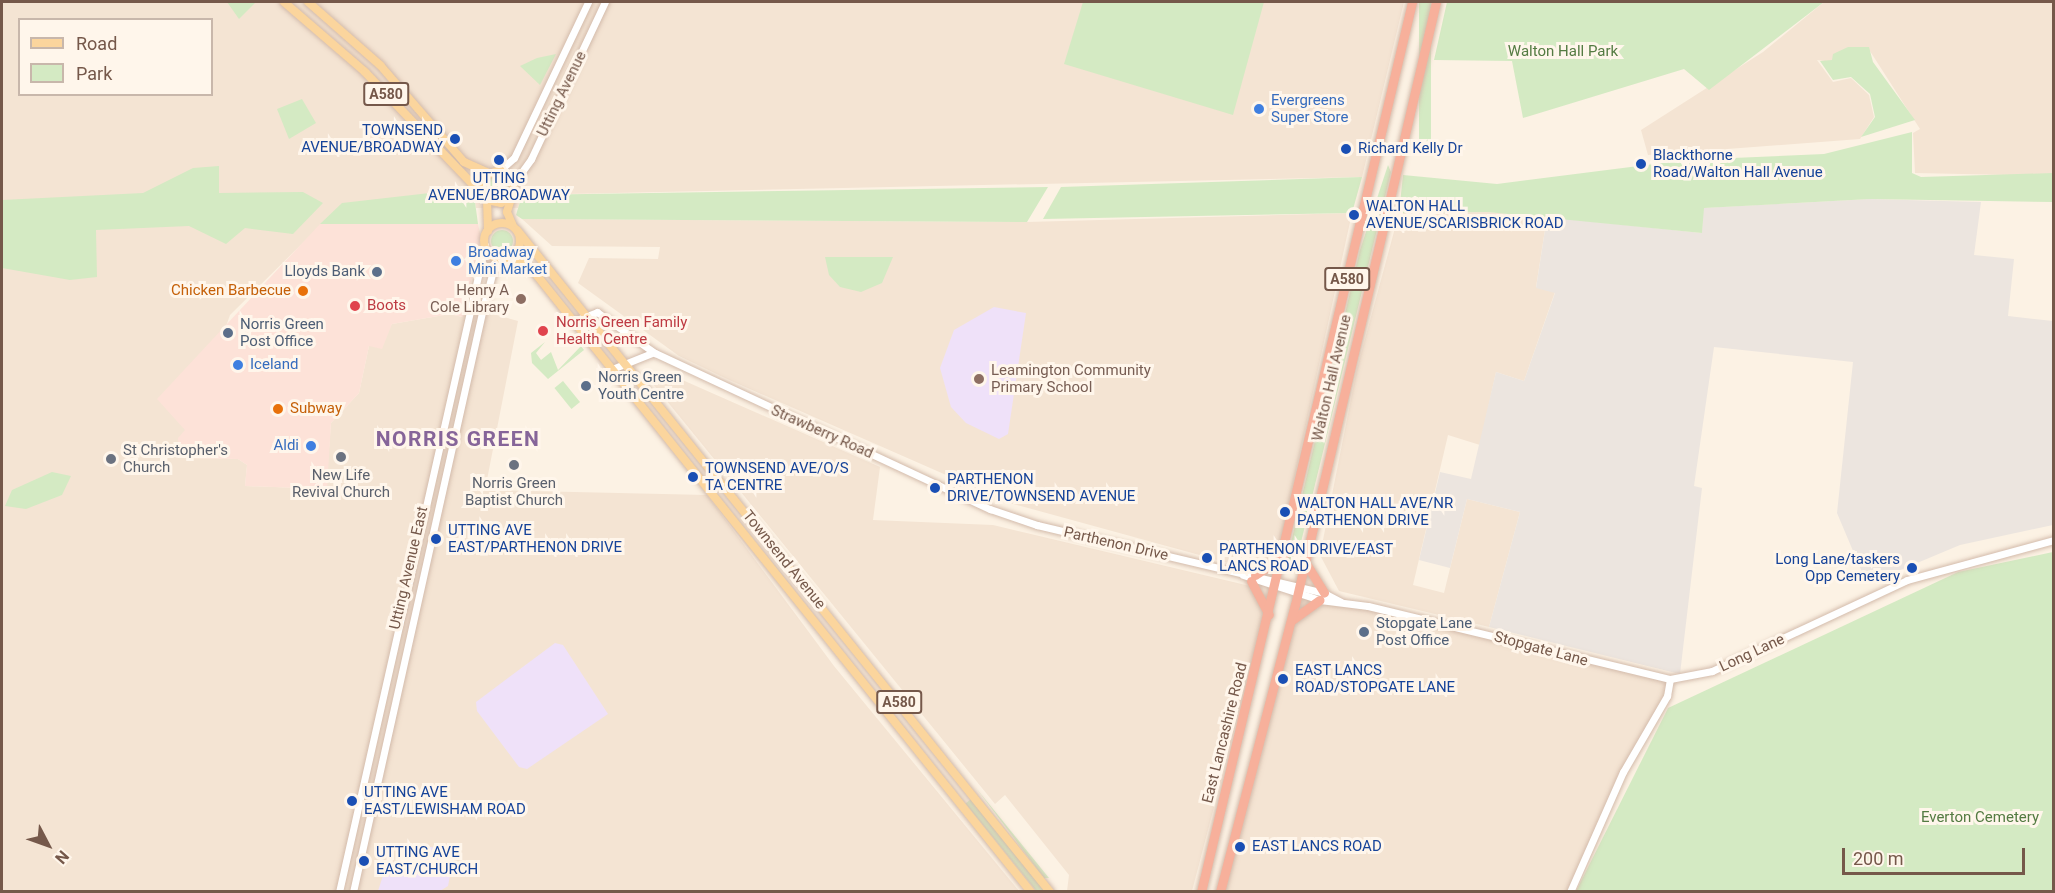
<!DOCTYPE html>
<html>
<head>
<meta charset="utf-8">
<style>
  body { margin:0 }
  #map { position:relative; width:2055px; height:893px; overflow:hidden; background:#fcf2e4; font-family:Roboto,sans-serif }
  div>[style] { position:absolute }
  [style*='--x'] { left:calc(var(--x)*1px); top:calc(var(--y)*1px); width:calc(var(--w)*1px); rotate:calc(var(--a)*1deg) }
  .residential>* { inset:0; background:#f4e4d3 }
  .commercial>* { inset:0; background:#fde2d8 }
  .industrial>* { inset:0; background:#ece5df }
  .education>* { inset:0; background:#efe1f9 }
  .green>* { inset:0; background:#d4eac3; transform-origin:0 0 }
  .round { border-radius:50% }
  .roads { filter:drop-shadow(0 0 2px #d3bbab) drop-shadow(0 0 2px #d3bbab) }
  .secondary>* { height:7px; margin:-3.5px; padding:0 3.5px; transform-origin:3.5px; border-radius:3.5px; background:#fff }
  .primary>* { height:8px; margin:-4px; padding:0 4px; transform-origin:4px; border-radius:4px; background:#fbd59d }
  .primary>.ring { margin:-4px; padding:0; box-sizing:content-box; background:none; border:8px solid #fbd59d; border-radius:50% }
  .highway>* { height:9px; margin:-4.5px; padding:0 4.5px; transform-origin:4.5px; border-radius:4.5px; background:#f7b09b }
  .dots>* { width:16px; height:16px; translate:-50% -50%; box-sizing:border-box; border:3px solid #fff6eb; border-radius:50% }
  span { translate:-50% -50%; white-space:nowrap; text-align:center; line-height:1.15; -webkit-text-stroke:6px #fff6eb; paint-order:stroke }
  .shield-label span { padding:2px 4px; background:#fff6eb; border:2px solid; border-radius:4px; -webkit-text-stroke-width:0 }
  .shield-label { font-size:14px; color:#75584a; font-weight:700 }
  .park-label { font-size:15px; color:#547b42 }
  .street-label { font-size:15px; color:#75584a }
  .shop-label { font-size:15px; color:#366cbe }
  .left { translate:0 -50%; text-align:left }
  .right { translate:-100% -50%; text-align:right }
  .transit-label { font-size:15px; color:#164399 }
  .service-label { font-size:15px; color:#4e5e75 }
  .education-label { font-size:15px; color:#785e54 }
  .food-label { font-size:15px; color:#c56008 }
  .health-label { font-size:15px; color:#be3a42 }
  .worship-label { font-size:15px; color:#5b616d }
  .district-label { font-size:21px; color:#866599; font-weight:700; letter-spacing:1.5px }
  .frame { position:absolute; inset:0; border:3px solid #75584a; pointer-events:none }
  .legend { position:absolute; left:18px; top:18px; width:195px; height:78px; box-sizing:border-box; background:#fff6eb; border:2px solid #c8b7ab; margin:0; padding:8px 10px; list-style:none; font-size:18px; color:#75584a }
  .legend li { display:flex; align-items:center; gap:12px; height:30px }
  .legend b { width:30px; border:2px solid #c8b7ab }
  .north { position:absolute; left:18px; top:815px; width:60px; height:60px; -webkit-text-stroke:4px #fff6eb; paint-order:stroke; rotate:131deg; font-size:16px; font-weight:700; line-height:24px; text-align:center; color:#75584a }
  .north::after { content:''; display:block; margin:auto; width:21px; height:27px; background:#75584a; clip-path:polygon(50% 0,100% 100%,50% 72%,0 100%) }
  .scale { position:absolute; left:1842px; top:848px; width:183px; height:27px; box-sizing:border-box; border:3px solid #75584a; border-top:0; padding-left:8px; font-size:18px; line-height:21px; white-space:nowrap; color:#75584a; -webkit-text-stroke:4px #fff6eb; paint-order:stroke }
</style>
</head>
<body>
<div id="map">
  <div class="residential">
    <i style="clip-path:polygon(evenodd,2px 2px,1404px 2px,1362px 177px,522px 195px,518px 208px,476px 208px,475px 202px,343px 203px,230px 315px,179px 458px,238px 459px,247px 465px,245px 486px,326px 489px,331px 423px,359px 393px,369px 346px,392px 324px,450px 314px,462px 317px,465px 306px,518px 321px,485px 490px,707px 495px,834px 666px,1019px 891px,2px 892px,2px 2px,20px 20px,212px 20px,212px 94px,20px 94px,20px 20px)"></i>
    <i style="clip-path:polygon(1824px 2px,2053px 2px,2053px 176px,1915px 173px,1913px 133px,1920px 129px,1868px 48px,1832px 62px,1817px 60px,1833px 82px,1851px 78px,1869px 95px,1874px 117px,1860px 139px,1648px 155px,1641px 130px,1763px 52px)"></i>
    <i style="clip-path:polygon(1487px 212px,1547px 217px,1536px 287px,1555px 292px,1524px 381px,1496px 372px,1480px 445px,1448px 435px,1413px 585px,1444px 593px,1467px 499px,1520px 512px,1489px 627px,1339px 591px,1320px 555px,1357px 369px,1399px 213px)"></i>
    <i style="clip-path:polygon(1352px 213px,1277px 558px,1254px 570px,1010px 503px,727px 379px,679px 356px,578px 283px,589px 258px,658px 259px,660px 247px,552px 246px,522px 219px,1027px 222px)"></i>
    <i style="clip-path:polygon(662px 371px,880px 467px,873px 520px,993px 525px,1250px 586px,1265px 613px,1192px 891px,1067px 891px,1069px 875px,1005px 795px,995px 804px,653px 384px)"></i>
    <i style="clip-path:polygon(1297px 594px,1670px 679px,1667px 696px,1638px 744px,1571px 891px,1220px 892px)"></i>
  </div>
  <div class="commercial">
    <i style="clip-path:polygon(320px 224px,478px 224px,481px 237px,463px 317px,450px 314px,392px 324px,382px 349px,369px 346px,359px 393px,331px 423px,327px 489px,245px 486px,247px 465px,238px 459px,179px 458px,178px 438px,185px 430px,157px 399px)"></i>
  </div>
  <div class="industrial">
    <i style="clip-path:polygon(1870px 199px,1981px 202px,1974px 255px,2014px 259px,2008px 316px,2053px 321px,2053px 525px,1960px 545px,1867px 584px,1837px 513px,1853px 362px,1714px 347px,1694px 486px,1702px 488px,1680px 674px,1489px 627px,1520px 512px,1467px 499px,1450px 568px,1419px 560px,1440px 472px,1471px 479px,1496px 372px,1524px 381px,1555px 293px,1536px 288px,1547px 217px,1702px 233px,1703px 208px)"></i>
  </div>
  <div class="education">
    <i style="clip-path:polygon(994px 307px,1026px 313px,1008px 434px,999px 439px,966px 423px,951px 407px,940px 368px,954px 330px)"></i>
    <i style="clip-path:polygon(555px 643px,563px 645px,608px 714px,527px 769px,519px 767px,477px 711px,476px 702px)"></i>
    <i style="clip-path:polygon(413px 844px,455px 851px,448px 886px,440px 891px,378px 891px,387px 863px,409px 867px)"></i>
  </div>
  <div class="green">
    <i style="clip-path:polygon(227px 2px,256px 2px,239px 19px)"></i>
    <i style="clip-path:polygon(1083px 2px,1264px 2px,1233px 115px,1064px 64px)"></i>
    <i style="left:1419px;top:2px;width:12px;height:139px"></i>
    <i style="clip-path:polygon(1447px 2px,1824px 2px,1709px 90px,1684px 69px,1523px 118px,1512px 61px,1434px 60px)"></i>
    <i style="clip-path:polygon(1848px 47px,1869px 47px,1873px 62px,1915px 120px,1861px 137px,1875px 117px,1870px 94px,1851px 77px,1833px 80px,1820px 61px,1832px 60px,1833px 54px)"></i>
    <i style="clip-path:polygon(556px 54px,540px 85px,520px 66px,537px 58px)"></i>
    <i style="clip-path:polygon(302px 99px,316px 123px,289px 139px,277px 109px)"></i>
    <i style="clip-path:polygon(1912px 132px,1912px 173px,1921px 177px,2053px 173px,2053px 202px,1870px 199px,1704px 208px,1702px 233px,1487px 212px,1399px 213px,1403px 175px,1497px 184px,1686px 160px,1824px 154px)"></i>
    <i style="clip-path:polygon(1388px 165px,1391px 172px,1294px 571px,1285px 568px,1360px 250px)"></i>
    <i style="clip-path:polygon(219px 166px,219px 193px,303px 192px,323px 203px,293px 234px,245px 228px,226px 244px,189px 226px,96px 230px,97px 277px,70px 280px,2px 268px,2px 200px,143px 193px,193px 168px)"></i>
    <i class="round" style="left:486px;top:176px;width:22px;height:22px"></i>
    <i style="clip-path:polygon(1362px 177px,1352px 213px,1043px 219px,1061px 187px)"></i>
    <i style="clip-path:polygon(1048px 187px,1027px 222px,522px 219px,516px 215px,522px 195px)"></i>
    <i style="clip-path:polygon(456px 190px,475px 202px,478px 224px,320px 224px,342px 203px)"></i>
    <i class="round" style="left:491px;top:230px;width:22px;height:22px"></i>
    <i style="clip-path:polygon(825px 257px,893px 257px,882px 283px,861px 292px,840px 287px,829px 275px)"></i>
    <i style="clip-path:polygon(545px 342px,536px 353px,541px 360px,551px 352px,558px 370px,581px 346px,584px 350px,548px 379px,532px 363px,531px 353px)"></i>
    <i style="left:563px;top:381px;width:27px;height:11px;rotate:51deg"></i>
    <i style="clip-path:polygon(52px 472px,71px 476px,62px 495px,26px 509px,5px 506px,12px 490px)"></i>
    <i style="clip-path:polygon(2053px 552px,2053px 891px,1576px 891px,1668px 708px,1958px 572px)"></i>
    <i style="clip-path:polygon(976px 788px,1049px 878px,1044px 878px)"></i>
    <i style="left:971px;top:799px;width:118px;height:7px;rotate:51deg"></i>
  </div>
  <div class="roads">
    <div class="secondary">
      <i style="--x:500;--y:170;--w:18;--a:-41"></i>
      <i style="--x:514;--y:158;--w:173;--a:-64.6"></i>
      <i style="--x:513;--y:184;--w:31;--a:-54"></i>
      <i style="--x:531;--y:159;--w:174;--a:-64.8"></i>
      <i style="--x:478;--y:269;--w:21;--a:-14"></i>
      <i style="--x:574;--y:321;--w:25;--a:-21"></i>
      <i style="--x:597;--y:312;--w:71;--a:35.3"></i>
      <i style="--x:655;--y:353;--w:370;--a:25"></i>
      <i style="--x:990;--y:509;--w:50;--a:18.8"></i>
      <i style="--x:1037;--y:525;--w:295;--a:13.3"></i>
      <i style="--x:1324;--y:593;--w:19;--a:28"></i>
      <i style="--x:612;--y:369;--w:43;--a:-21.8"></i>
      <i style="--x:1243;--y:575;--w:81;--a:18"></i>
      <i style="--x:1320;--y:600;--w:48;--a:7.1"></i>
      <i style="--x:1368;--y:606;--w:311;--a:13.6"></i>
      <i style="--x:1670;--y:679;--w:43;--a:-10.8"></i>
      <i style="--x:1712;--y:671;--w:215;--a:-25"></i>
      <i style="--x:1907;--y:580;--w:152;--a:-15.2"></i>
      <i style="--x:339;--y:892;--w:663;--a:-77.28"></i>
      <i style="--x:353;--y:892;--w:598;--a:-77.45"></i>
      <i style="--x:483;--y:308;--w:38;--a:-75"></i>
      <i style="--x:493;--y:271;--w:18;--a:-43"></i>
      <i style="--x:1570;--y:892;--w:131;--a:-66.2"></i>
      <i style="--x:1623;--y:772;--w:88;--a:-59.9"></i>
      <i style="--x:1667;--y:696;--w:17;--a:-80"></i>
    </div>
    <div class="primary">
      <i style="--x:284;--y:2;--w:107;--a:40.8"></i>
      <i style="--x:365;--y:72;--w:168;--a:46.2"></i>
      <i style="--x:308;--y:2;--w:96;--a:41.2"></i>
      <i style="--x:380;--y:65;--w:128;--a:49.1"></i>
      <i style="--x:464;--y:162;--w:27;--a:24"></i>
      <i style="--x:510;--y:198;--w:10;--a:151"></i>
      <i style="--x:501;--y:203;--w:14;--a:-168"></i>
      <i style="--x:487;--y:200;--w:15;--a:-118"></i>
      <i style="--x:480;--y:187;--w:12;--a:-70"></i>
      <i style="--x:484;--y:176;--w:17;--a:-21"></i>
      <i style="--x:500;--y:170;--w:15;--a:37"></i>
      <i style="--x:512;--y:179;--w:10;--a:79"></i>
      <i style="--x:514;--y:189;--w:24;--a:107"></i>
      <i style="--x:507;--y:212;--w:15;--a:67"></i>
      <i style="--x:487;--y:200;--w:31;--a:88"></i>
      <i class="ring" style="left:484px;top:223px;width:28px;height:28px"></i>
      <i style="--x:517;--y:230;--w:850;--a:51.16"></i>
      <i style="--x:509;--y:258;--w:24;--a:24"></i>
      <i style="--x:531;--y:268;--w:800;--a:51.3"></i>
    </div>
    <div class="highway">
      <i style="--x:1305;--y:562;--w:36;--a:58"></i>
      <i style="--x:1255;--y:575;--w:34;--a:-34"></i>
      <i style="--x:1251;--y:581;--w:38;--a:62"></i>
      <i style="--x:1292;--y:620;--w:34;--a:-36"></i>
      <i style="--x:1201;--y:892;--w:915;--a:-76.66"></i>
      <i style="--x:1220;--y:892;--w:297;--a:-75.4"></i>
      <i style="--x:1295;--y:605;--w:619;--a:-76.84"></i>
    </div>
  </div>
  <div class="dots">
    <i style="left:1259px;top:109px;background:#3f7fe0"></i>
    <i style="left:455px;top:139px;background:#1a4fb4"></i>
    <i style="left:1346px;top:149px;background:#1a4fb4"></i>
    <i style="left:499px;top:160px;background:#1a4fb4"></i>
    <i style="left:1641px;top:164px;background:#1a4fb4"></i>
    <i style="left:1354px;top:215px;background:#1a4fb4"></i>
    <i style="left:456px;top:261px;background:#3f7fe0"></i>
    <i style="left:377px;top:272px;background:#5c6f8a"></i>
    <i style="left:303px;top:291px;background:#e8710a"></i>
    <i style="left:521px;top:299px;background:#8d6e63"></i>
    <i style="left:355px;top:306px;background:#e0444e"></i>
    <i style="left:543px;top:331px;background:#e0444e"></i>
    <i style="left:228px;top:333px;background:#5c6f8a"></i>
    <i style="left:238px;top:365px;background:#3f7fe0"></i>
    <i style="left:979px;top:379px;background:#8d6e63"></i>
    <i style="left:586px;top:386px;background:#5c6f8a"></i>
    <i style="left:278px;top:409px;background:#e8710a"></i>
    <i style="left:311px;top:446px;background:#3f7fe0"></i>
    <i style="left:341px;top:457px;background:#6b7280"></i>
    <i style="left:111px;top:459px;background:#6b7280"></i>
    <i style="left:514px;top:465px;background:#6b7280"></i>
    <i style="left:693px;top:477px;background:#1a4fb4"></i>
    <i style="left:935px;top:488px;background:#1a4fb4"></i>
    <i style="left:1285px;top:512px;background:#1a4fb4"></i>
    <i style="left:436px;top:539px;background:#1a4fb4"></i>
    <i style="left:1207px;top:558px;background:#1a4fb4"></i>
    <i style="left:1912px;top:568px;background:#1a4fb4"></i>
    <i style="left:1364px;top:632px;background:#5c6f8a"></i>
    <i style="left:1283px;top:679px;background:#1a4fb4"></i>
    <i style="left:352px;top:801px;background:#1a4fb4"></i>
    <i style="left:1240px;top:847px;background:#1a4fb4"></i>
    <i style="left:364px;top:861px;background:#1a4fb4"></i>
  </div>
  <div class="shield-label">
    <span style="left:386px;top:94px">A580</span>
    <span style="left:1347px;top:279px">A580</span>
    <span style="left:899px;top:702px">A580</span>
  </div>
  <div class="park-label">
    <span style="left:1563px;top:52px">Walton Hall Park</span>
    <span style="left:1980px;top:818px">Everton Cemetery</span>
  </div>
  <div class="street-label">
    <span style="left:562px;top:94px;rotate:-64deg">Utting Avenue</span>
    <span style="left:1332px;top:378px;rotate:-77deg">Walton Hall Avenue</span>
    <span style="left:822px;top:432px;rotate:24deg">Strawberry Road</span>
    <span style="left:1116px;top:544px;rotate:13deg">Parthenon Drive</span>
    <span style="left:784px;top:560px;rotate:51deg">Townsend Avenue</span>
    <span style="left:409px;top:568px;rotate:-77deg">Utting Avenue East</span>
    <span style="left:1541px;top:649px;rotate:15deg">Stopgate Lane</span>
    <span style="left:1752px;top:653px;rotate:-25deg">Long Lane</span>
    <span style="left:1225px;top:733px;rotate:-76deg">East Lancashire Road</span>
  </div>
  <div class="shop-label">
    <span class="left" style="left:1271px;top:109px">Evergreens<br>Super Store</span>
    <span class="left" style="left:468px;top:261px">Broadway<br>Mini Market</span>
    <span class="left" style="left:250px;top:365px">Iceland</span>
    <span class="right" style="left:299px;top:446px">Aldi</span>
  </div>
  <div class="transit-label">
    <span class="right" style="left:443px;top:139px">TOWNSEND<br>AVENUE/BROADWAY</span>
    <span class="left" style="left:1358px;top:149px">Richard Kelly Dr</span>
    <span class="left" style="left:1653px;top:164px">Blackthorne<br>Road/Walton Hall Avenue</span>
    <span style="left:499px;top:187px">UTTING<br>AVENUE/BROADWAY</span>
    <span class="left" style="left:1366px;top:215px">WALTON HALL<br>AVENUE/SCARISBRICK ROAD</span>
    <span class="left" style="left:705px;top:477px">TOWNSEND AVE/O/S<br>TA CENTRE</span>
    <span class="left" style="left:947px;top:488px">PARTHENON<br>DRIVE/TOWNSEND AVENUE</span>
    <span class="left" style="left:1297px;top:512px">WALTON HALL AVE/NR<br>PARTHENON DRIVE</span>
    <span class="left" style="left:448px;top:539px">UTTING AVE<br>EAST/PARTHENON DRIVE</span>
    <span class="left" style="left:1219px;top:558px">PARTHENON DRIVE/EAST<br>LANCS ROAD</span>
    <span class="right" style="left:1900px;top:568px">Long Lane/taskers<br>Opp Cemetery</span>
    <span class="left" style="left:1295px;top:679px">EAST LANCS<br>ROAD/STOPGATE LANE</span>
    <span class="left" style="left:364px;top:801px">UTTING AVE<br>EAST/LEWISHAM ROAD</span>
    <span class="left" style="left:1252px;top:847px">EAST LANCS ROAD</span>
    <span class="left" style="left:376px;top:861px">UTTING AVE<br>EAST/CHURCH</span>
  </div>
  <div class="service-label">
    <span class="right" style="left:365px;top:272px">Lloyds Bank</span>
    <span class="left" style="left:240px;top:333px">Norris Green<br>Post Office</span>
    <span class="left" style="left:598px;top:386px">Norris Green<br>Youth Centre</span>
    <span class="left" style="left:1376px;top:632px">Stopgate Lane<br>Post Office</span>
  </div>
  <div class="education-label">
    <span class="right" style="left:509px;top:299px">Henry A<br>Cole Library</span>
    <span class="left" style="left:991px;top:379px">Leamington Community<br>Primary School</span>
  </div>
  <div class="food-label">
    <span class="right" style="left:291px;top:291px">Chicken Barbecue</span>
    <span class="left" style="left:290px;top:409px">Subway</span>
  </div>
  <div class="health-label">
    <span class="left" style="left:367px;top:306px">Boots</span>
    <span class="left" style="left:556px;top:331px">Norris Green Family<br>Health Centre</span>
  </div>
  <div class="worship-label">
    <span class="left" style="left:123px;top:459px">St Christopher's<br>Church</span>
    <span style="left:341px;top:484px">New Life<br>Revival Church</span>
    <span style="left:514px;top:492px">Norris Green<br>Baptist Church</span>
  </div>
  <div class="district-label">
    <span style="left:458px;top:439px">NORRIS GREEN</span>
  </div>
  <div class="frame"></div>
  <ul class="legend">
  <li><b style="height:8px;background:#fbd59d"></b>Road</li>
  <li><b style="height:16px;background:#d4eac3"></b>Park</li>
  </ul>
  <div class="north">N</div>
  <div class="scale">200 m</div>
</div>
</body>
</html>
